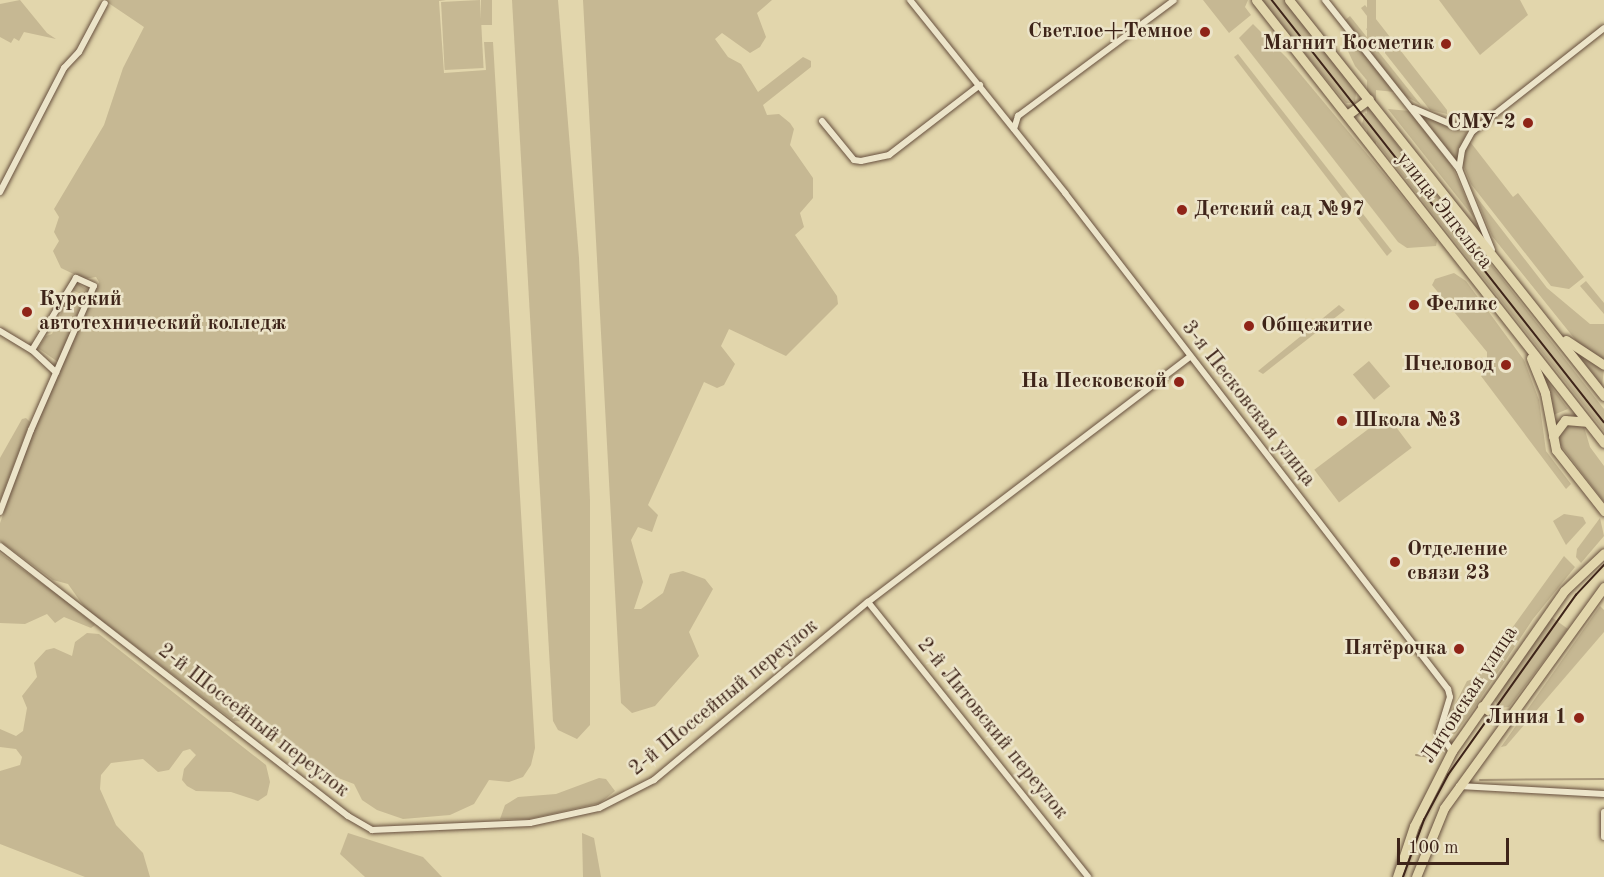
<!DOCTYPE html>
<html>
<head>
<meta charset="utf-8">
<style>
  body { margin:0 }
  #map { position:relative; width:1604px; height:877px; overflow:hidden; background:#e2d6ac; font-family:"Old Standard TT",serif }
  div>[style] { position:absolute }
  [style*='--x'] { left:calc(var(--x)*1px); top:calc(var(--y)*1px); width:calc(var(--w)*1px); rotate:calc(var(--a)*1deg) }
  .green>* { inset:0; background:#c6b893; transform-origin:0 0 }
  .stream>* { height:2px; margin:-1px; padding:0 1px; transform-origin:1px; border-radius:1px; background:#aa997a }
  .roads { filter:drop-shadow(0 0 2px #67503e) drop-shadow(0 0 2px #67503e) }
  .street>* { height:6px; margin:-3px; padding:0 3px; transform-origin:3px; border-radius:3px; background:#ece4c9 }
  .primary>* { height:9px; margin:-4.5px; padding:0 4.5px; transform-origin:4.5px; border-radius:4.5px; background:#e2d6ac }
  .tram>* { height:1.5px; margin:-0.75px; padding:0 0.75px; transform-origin:0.75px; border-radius:0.75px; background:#3e2419 }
  .dots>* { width:16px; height:16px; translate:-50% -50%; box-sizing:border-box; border:3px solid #ece4c9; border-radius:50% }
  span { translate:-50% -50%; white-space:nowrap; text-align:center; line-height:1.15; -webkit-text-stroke:5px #ece4c9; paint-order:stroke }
  .poi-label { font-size:21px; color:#3e2419; font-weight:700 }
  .right { translate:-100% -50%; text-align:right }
  .left { translate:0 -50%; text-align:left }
  .street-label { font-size:21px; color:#3e2419 }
  .scale { position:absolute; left:1397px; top:838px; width:112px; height:27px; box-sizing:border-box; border:3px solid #3e2419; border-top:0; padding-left:8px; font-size:18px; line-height:21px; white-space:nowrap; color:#3e2419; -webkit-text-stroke:4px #ece4c9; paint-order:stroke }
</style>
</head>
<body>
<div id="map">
  <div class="green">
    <i style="clip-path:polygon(20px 0,47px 33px,56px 39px,24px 32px,19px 41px,14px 38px,11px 43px,0 37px,0 4px)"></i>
    <i style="clip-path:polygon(104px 0,446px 0,439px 1px,444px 73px,486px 70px,484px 42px,493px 42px,535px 748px,531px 765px,523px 777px,509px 782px,489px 780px,474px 804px,450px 815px,403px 819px,377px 810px,362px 800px,354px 784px,299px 763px,262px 729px,248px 722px,234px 721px,85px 608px,68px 584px,53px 580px,0 541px,0 523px,33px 432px,99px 282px,96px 277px,84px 279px,61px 268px,53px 251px,59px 241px,54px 232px,59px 217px,54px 209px,104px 125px,123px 68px,144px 27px)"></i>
    <i style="left:480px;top:0;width:68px;height:39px;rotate:87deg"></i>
    <i style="left:481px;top:0;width:11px;height:25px"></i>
    <i style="clip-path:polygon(512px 0,558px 0,579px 258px,590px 500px,590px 725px,577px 739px,558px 730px,553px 721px)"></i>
    <i style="clip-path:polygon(583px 0,772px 0,757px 13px,766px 37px,760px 47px,750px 53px,722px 33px,715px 39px,728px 57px,741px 64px,758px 92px,803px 57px,811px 61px,811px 67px,763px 105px,767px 115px,779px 114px,790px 123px,794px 129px,790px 145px,813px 178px,813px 198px,800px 213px,804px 227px,795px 235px,837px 296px,838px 304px,786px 356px,729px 329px,721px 346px,735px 364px,724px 385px,717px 388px,704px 382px,648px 505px,658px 515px,652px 532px,638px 527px,631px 540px,643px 582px,634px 609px,641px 609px,663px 593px,670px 574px,683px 571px,705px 579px,713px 589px,689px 632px,699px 656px,655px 706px,632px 713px,621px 703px)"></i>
    <i style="clip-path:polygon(1203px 0,1248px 0,1245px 7px,1251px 15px,1229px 33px)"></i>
    <i style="clip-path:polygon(1260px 0,1286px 0,1356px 92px,1355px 103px,1346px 103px)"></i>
    <i style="left:1367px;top:0;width:9px;height:144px"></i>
    <i style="clip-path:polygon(1439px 0,1520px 0,1528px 15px,1480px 55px)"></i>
    <i style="clip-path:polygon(1365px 5px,1447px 110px,1447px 114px,1430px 110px,1366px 29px,1373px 24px,1361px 8px)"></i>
    <i style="clip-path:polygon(1350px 16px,1421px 105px,1402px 94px,1344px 21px)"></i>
    <i style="clip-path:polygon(1253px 24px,1287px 58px,1392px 184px,1437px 241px,1436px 246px,1407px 248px,1398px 242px,1239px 38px)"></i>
    <i style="clip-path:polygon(1354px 40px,1395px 92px,1375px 90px,1355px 66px,1346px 47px)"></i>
    <i style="clip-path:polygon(1238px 54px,1392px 251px,1387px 256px,1234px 57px)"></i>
    <i style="clip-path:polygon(1388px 109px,1409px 111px,1452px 166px,1475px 219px)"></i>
    <i style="clip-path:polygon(1365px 113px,1374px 115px,1604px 409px,1604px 431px,1362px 124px)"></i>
    <i style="clip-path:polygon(1421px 116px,1467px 132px,1456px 161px)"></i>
    <i style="clip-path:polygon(1468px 139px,1513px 197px,1518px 193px,1584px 277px,1569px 289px,1551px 286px,1471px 184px,1462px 162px)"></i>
    <i style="clip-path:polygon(1475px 195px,1547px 288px,1590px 324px,1604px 324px,1604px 361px,1578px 343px,1492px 236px)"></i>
    <i style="clip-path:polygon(1454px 273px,1466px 281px,1524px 360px,1539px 400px,1546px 451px,1571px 484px,1566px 489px,1481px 376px,1487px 364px,1487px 352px,1432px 285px,1435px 279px)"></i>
    <i style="clip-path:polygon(1586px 281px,1604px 303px,1604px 314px,1580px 286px)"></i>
    <i style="clip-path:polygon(77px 283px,89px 291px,58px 362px,38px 348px,46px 336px,52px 334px,65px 304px,76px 306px,81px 294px,72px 290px)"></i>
    <i style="clip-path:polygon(1339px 305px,1345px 310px,1263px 374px,1258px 371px)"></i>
    <i style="clip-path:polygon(1578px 355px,1604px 369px,1602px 386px)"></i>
    <i style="left:1369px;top:361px;width:33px;height:21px;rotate:50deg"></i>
    <i style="clip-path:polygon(1545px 378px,1568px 409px,1553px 415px)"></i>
    <i style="left:1387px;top:415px;width:41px;height:91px;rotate:53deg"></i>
    <i style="clip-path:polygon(26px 418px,30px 422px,0 501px,0 458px,22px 419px)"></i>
    <i style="clip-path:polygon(1568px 424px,1584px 427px,1590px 447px,1604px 466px,1604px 502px,1559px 443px,1560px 432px)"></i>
    <i style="clip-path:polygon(1564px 514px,1583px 517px,1586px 523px,1566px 545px,1553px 521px)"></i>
    <i style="clip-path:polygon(1600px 518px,1604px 536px,1581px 563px,1576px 557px,1577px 549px)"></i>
    <i style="clip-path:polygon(0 553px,61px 597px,95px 625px,91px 628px,64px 617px,55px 623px,47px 614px,25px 624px,0 623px)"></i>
    <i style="clip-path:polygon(1564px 556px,1575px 567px,1533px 619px,1470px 714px,1455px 734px,1449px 735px,1446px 731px,1451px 712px,1467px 681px,1476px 678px)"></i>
    <i style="clip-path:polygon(1600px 606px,1604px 610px,1604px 632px,1506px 746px,1501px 747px)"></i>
    <i style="clip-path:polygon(1550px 616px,1568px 629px,1509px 707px,1498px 708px,1494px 698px)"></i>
    <i style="clip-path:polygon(87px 633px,99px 634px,266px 765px,270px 782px,267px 795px,258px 801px,231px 792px,196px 791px,187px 786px,182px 780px,184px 769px,196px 755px,190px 749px,183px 751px,169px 770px,158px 772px,143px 759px,111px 763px,101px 775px,100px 789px,116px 825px,143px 853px,150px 877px,85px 877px,0 844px,0 771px,20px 765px,22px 757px,16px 749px,0 747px,0 729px,16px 736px,23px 731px,27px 708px,22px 696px,37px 677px,34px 663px,46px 650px,54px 648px,72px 656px,75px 642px)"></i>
    <i style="clip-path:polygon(599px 778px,606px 779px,615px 791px,600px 803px,529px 819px,500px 819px,505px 805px,518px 797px,556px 794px)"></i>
    <i style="clip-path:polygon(348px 833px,423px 857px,442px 877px,365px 877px,340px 854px)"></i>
    <i style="clip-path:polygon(582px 833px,594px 838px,601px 877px,583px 877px)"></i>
  </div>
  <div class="stream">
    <i style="--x:1416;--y:755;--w:15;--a:8"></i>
    <i style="--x:1480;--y:780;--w:124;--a:-0.5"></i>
  </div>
  <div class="roads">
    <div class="street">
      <i style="--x:910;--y:0;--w:248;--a:51.2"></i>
      <i style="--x:1065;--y:193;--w:627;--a:52.33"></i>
      <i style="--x:1448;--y:689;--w:8;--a:76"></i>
      <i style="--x:1450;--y:697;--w:37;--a:107"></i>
      <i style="--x:1439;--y:732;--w:23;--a:56"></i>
      <i style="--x:1325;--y:0;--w:216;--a:51.6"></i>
      <i style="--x:1459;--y:169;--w:87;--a:67.8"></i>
      <i style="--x:1413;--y:108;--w:46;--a:23.2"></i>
      <i style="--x:1455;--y:126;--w:24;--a:-5"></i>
      <i style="--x:822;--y:121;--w:50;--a:50.6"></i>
      <i style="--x:854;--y:160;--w:7;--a:8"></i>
      <i style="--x:861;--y:161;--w:29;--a:-12"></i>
      <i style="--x:889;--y:155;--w:115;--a:-37.6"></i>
      <i style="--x:1014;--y:129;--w:14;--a:-73"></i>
      <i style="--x:1018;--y:116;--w:194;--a:-36.6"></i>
      <i style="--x:1459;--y:169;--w:19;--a:-81"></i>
      <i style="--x:1462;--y:150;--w:21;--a:-61"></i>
      <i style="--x:1472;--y:132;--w:168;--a:-38.2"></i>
      <i style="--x:0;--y:192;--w:140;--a:-62.7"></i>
      <i style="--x:64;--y:68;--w:22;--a:-47"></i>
      <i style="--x:79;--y:52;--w:55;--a:-62"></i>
      <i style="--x:0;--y:331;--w:37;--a:31"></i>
      <i style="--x:0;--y:512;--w:88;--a:-69.3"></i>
      <i style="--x:31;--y:430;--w:157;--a:-66.4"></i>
      <i style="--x:94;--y:286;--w:20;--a:-156"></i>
      <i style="--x:76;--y:278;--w:84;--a:121.4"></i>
      <i style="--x:32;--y:350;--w:33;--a:43"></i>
      <i style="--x:0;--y:546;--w:440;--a:37.8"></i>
      <i style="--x:348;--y:816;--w:28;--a:30"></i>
      <i style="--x:372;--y:830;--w:158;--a:-2.5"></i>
      <i style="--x:530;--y:823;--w:71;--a:-12.3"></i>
      <i style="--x:599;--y:808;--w:62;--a:-27"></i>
      <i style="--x:654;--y:780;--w:278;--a:-39.8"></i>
      <i style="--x:868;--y:602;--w:405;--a:-37.3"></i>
      <i style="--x:868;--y:602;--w:352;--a:51.3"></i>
      <i style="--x:1459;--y:786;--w:145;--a:3.2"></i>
      <i style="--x:1604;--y:812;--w:25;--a:90"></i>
    </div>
    <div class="primary">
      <i style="--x:1256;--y:0;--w:563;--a:51.85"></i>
      <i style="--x:1289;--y:0;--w:506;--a:51.5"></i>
      <i style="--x:1347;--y:115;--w:27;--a:-36"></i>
      <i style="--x:1566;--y:340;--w:45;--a:33.3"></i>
      <i style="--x:1531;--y:358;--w:38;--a:68"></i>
      <i style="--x:1545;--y:393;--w:58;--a:79.1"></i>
      <i style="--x:1556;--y:450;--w:78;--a:51.8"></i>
      <i style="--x:1553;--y:436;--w:20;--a:-53"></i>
      <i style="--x:1565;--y:420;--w:21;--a:5"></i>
      <i style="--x:1482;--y:706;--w:28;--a:35"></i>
      <i style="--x:1397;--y:877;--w:54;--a:-71.6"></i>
      <i style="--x:1414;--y:826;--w:84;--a:-63.1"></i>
      <i style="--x:1452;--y:751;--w:195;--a:-55"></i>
      <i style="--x:1564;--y:591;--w:55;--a:-43.5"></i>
      <i style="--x:1416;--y:877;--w:74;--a:-67.9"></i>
      <i style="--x:1444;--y:808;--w:273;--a:-54.1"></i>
    </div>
  </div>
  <div class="tram">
    <i style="--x:1272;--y:0;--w:537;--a:51.81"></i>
    <i style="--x:1403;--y:877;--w:61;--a:-69.8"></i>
    <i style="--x:1424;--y:820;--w:51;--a:-61.9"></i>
    <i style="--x:1448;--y:775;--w:221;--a:-54.6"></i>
    <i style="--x:1576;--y:595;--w:41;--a:-47"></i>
  </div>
  <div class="dots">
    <i style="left:1205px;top:32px;background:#8f2418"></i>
    <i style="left:1446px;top:44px;background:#8f2418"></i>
    <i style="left:1528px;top:123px;background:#8f2418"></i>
    <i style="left:1182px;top:210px;background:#8f2418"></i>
    <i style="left:1414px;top:305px;background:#8f2418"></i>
    <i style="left:27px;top:312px;background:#8f2418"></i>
    <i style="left:1249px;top:326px;background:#8f2418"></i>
    <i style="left:1506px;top:365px;background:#8f2418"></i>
    <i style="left:1179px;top:382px;background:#8f2418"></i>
    <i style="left:1342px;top:421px;background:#8f2418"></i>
    <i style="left:1395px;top:562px;background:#8f2418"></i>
    <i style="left:1459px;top:649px;background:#8f2418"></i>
    <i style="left:1579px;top:718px;background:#8f2418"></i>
  </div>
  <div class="poi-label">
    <span class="right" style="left:1193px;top:32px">Светлое+Темное</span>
    <span class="right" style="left:1434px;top:44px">Магнит Косметик</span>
    <span class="right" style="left:1516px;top:123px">СМУ-2</span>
    <span class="left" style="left:1194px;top:210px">Детский сад №97</span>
    <span class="left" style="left:39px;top:312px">Курский<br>автотехнический колледж</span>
    <span class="left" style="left:1426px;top:305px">Феликс</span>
    <span class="left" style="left:1261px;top:326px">Общежитие</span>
    <span class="right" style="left:1494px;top:365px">Пчеловод</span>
    <span class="right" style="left:1167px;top:382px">На Песковской</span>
    <span class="left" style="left:1354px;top:421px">Школа №3</span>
    <span class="left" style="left:1407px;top:562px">Отделение<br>связи 23</span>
    <span class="right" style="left:1447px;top:649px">Пятёрочка</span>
    <span class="right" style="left:1567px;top:718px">Линия 1</span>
  </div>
  <div class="street-label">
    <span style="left:1444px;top:211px;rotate:52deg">улица Энгельса</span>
    <span style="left:1248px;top:404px;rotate:52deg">3-я Песковская улица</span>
    <span style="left:1470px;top:695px;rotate:-57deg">Литовская улица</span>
    <span style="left:724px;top:698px;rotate:-39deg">2-й Шоссейный переулок</span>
    <span style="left:253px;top:721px;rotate:38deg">2-й Шоссейный переулок</span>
    <span style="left:992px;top:729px;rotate:51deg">2-й Литовский переулок</span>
  </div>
  <div class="scale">100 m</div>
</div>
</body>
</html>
